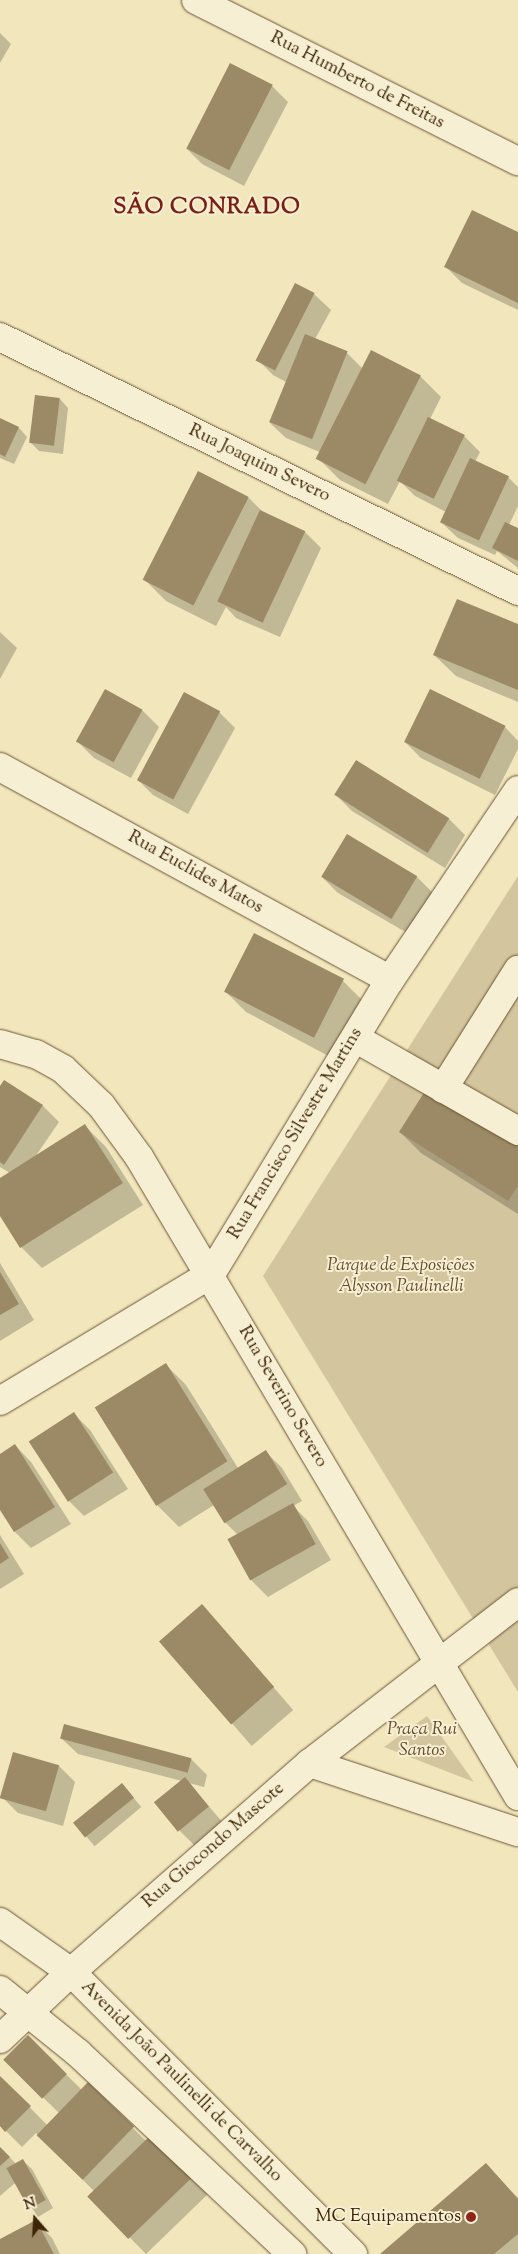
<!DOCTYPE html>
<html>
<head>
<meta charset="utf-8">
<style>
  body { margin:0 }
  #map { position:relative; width:518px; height:2254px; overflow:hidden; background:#f2e6bc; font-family:"Sorts Mill Goudy",serif }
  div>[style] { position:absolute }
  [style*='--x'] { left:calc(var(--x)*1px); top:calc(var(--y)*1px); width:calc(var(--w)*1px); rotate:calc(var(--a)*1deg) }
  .green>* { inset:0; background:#d3c59d }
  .shadow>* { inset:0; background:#0003; transform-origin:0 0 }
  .building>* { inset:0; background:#9c8965; transform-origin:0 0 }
  .roads { filter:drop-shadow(0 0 1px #6b5534) drop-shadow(0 0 1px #6b5534) }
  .minor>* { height:28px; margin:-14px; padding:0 14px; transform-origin:14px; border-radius:14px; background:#f7efd3 }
  .dots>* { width:14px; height:14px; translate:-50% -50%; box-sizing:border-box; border:2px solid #f7efd3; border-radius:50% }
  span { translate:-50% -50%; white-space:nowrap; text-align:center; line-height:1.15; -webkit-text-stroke:4px #f7efd3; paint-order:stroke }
  .street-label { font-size:18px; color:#3e2506 }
  .park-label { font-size:18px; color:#634d2c; font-style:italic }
  .poi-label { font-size:18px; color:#3e2506 }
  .right { translate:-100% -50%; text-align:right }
  .district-label { font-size:22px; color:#7a1f14; font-weight:700; letter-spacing:1px }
  .north { position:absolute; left:10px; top:2194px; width:50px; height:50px; -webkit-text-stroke:4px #f7efd3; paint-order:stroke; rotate:341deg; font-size:14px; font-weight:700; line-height:20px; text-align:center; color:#3e2506 }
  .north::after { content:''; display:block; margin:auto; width:18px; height:22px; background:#3e2506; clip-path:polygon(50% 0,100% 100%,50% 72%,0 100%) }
</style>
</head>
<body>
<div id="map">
  <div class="green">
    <i style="clip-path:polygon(518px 876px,518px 1692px,263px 1276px)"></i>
    <i style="clip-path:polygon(427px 1716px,474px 1782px,384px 1747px)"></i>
  </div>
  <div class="shadow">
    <i style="clip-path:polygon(0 33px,11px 44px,0 63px)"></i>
    <i style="clip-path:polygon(272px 86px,288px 102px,244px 186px,202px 164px,186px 148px)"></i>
    <i style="clip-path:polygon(518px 233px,518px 310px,462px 283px,446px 267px)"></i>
    <i style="clip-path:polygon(314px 294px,331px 310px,315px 339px,347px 353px,363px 369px,420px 376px,441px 397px,430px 419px,464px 436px,480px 452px,475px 462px,508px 477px,518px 487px,518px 506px,509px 525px,518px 530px,518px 568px,497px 551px,495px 555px,458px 538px,441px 522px,446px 512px,415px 496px,400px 481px,388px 504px,340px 480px,319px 459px,322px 453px,286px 438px,269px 422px,286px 382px,273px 375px,257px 359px)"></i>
    <i style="clip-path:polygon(60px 399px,68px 408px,63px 454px,39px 451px,31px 443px)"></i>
    <i style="clip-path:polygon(0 420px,19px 428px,27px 437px,14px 464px,0 458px)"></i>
    <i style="clip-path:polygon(249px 498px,265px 514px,305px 532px,321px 548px,280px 637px,236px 618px,226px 607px,216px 626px,166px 601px,145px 580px)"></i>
    <i style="clip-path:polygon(518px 626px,518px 702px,456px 676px,434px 655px)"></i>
    <i style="clip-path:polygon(0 632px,17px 648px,0 679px)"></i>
    <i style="clip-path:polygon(430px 690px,505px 727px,518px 741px,518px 749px,495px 795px,421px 758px,405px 742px)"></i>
    <i style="clip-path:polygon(105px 691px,143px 711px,159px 727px,131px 778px,94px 758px,78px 742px)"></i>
    <i style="clip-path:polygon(219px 712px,235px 728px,188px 814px,153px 795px,137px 779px)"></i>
    <i style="clip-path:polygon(336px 795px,449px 819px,465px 835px,445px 868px,352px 811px)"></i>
    <i style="clip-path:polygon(347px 836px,417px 877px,433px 893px,409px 934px,338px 893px,322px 877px)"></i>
    <i style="clip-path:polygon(343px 981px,364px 1002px,334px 1059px,246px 1012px,225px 991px)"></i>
    <i style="clip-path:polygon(5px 1081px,43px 1106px,59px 1122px,35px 1157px,85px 1126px,106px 1147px,143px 1205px,42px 1268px,21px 1247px,0 1214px,0 1179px,10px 1173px,0 1167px,0 1088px)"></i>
    <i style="clip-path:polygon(400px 1132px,518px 1147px,518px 1214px,421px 1153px)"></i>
    <i style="clip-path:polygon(0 1263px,34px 1320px,0 1341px)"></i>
    <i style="clip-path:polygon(165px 1364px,186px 1385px,238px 1468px,266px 1452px,282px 1468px,302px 1501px,293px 1506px,308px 1521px,331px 1560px,268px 1597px,252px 1581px,230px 1542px,239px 1536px,224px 1521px,214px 1505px,179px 1527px,158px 1506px,96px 1407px)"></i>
    <i style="clip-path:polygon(74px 1414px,90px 1430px,128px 1489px,84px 1516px,68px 1500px,31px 1441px)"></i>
    <i style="clip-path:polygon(15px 1445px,31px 1462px,71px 1524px,31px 1548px,15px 1532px,0 1507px,0 1455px)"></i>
    <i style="clip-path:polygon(0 1535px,24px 1574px,0 1589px)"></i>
    <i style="left:202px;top:1605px;width:139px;height:55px;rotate:49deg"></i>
    <i style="clip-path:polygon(61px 1738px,191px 1759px,207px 1775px,204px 1787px,189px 1783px,224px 1824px,196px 1847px,180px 1831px,182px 1781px,78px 1754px)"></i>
    <i style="clip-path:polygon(59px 1766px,75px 1782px,63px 1826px,18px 1813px,2px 1797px)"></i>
    <i style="left:122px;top:1784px;width:30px;height:61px;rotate:50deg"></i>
    <i style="clip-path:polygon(28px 2037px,82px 2090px,88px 2084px,146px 2141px,152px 2136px,208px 2194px,146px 2254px,89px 2196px,94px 2191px,36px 2133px,22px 2147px,0 2125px,0 2077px,47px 2125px,59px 2113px,5px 2060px)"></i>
    <i style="clip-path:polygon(0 2147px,16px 2164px,23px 2161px,32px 2169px,53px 2208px,38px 2217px,15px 2183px,0 2196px)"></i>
    <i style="clip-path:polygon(486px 2164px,518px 2198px,518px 2254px,382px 2254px)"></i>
    <i style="clip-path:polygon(36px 2222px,52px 2238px,60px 2254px,0 2254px,0 2241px)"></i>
  </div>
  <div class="building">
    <i style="left:230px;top:63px;width:48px;height:96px;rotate:27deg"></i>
    <i style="clip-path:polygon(472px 210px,518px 232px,518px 303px,444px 267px)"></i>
    <i style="left:295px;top:283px;width:22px;height:87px;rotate:27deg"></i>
    <i style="left:305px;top:334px;width:46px;height:95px;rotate:22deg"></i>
    <i style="left:371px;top:350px;width:56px;height:122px;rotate:27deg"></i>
    <i style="left:35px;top:395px;width:25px;height:48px;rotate:7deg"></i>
    <i style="left:428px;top:417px;width:41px;height:71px;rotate:26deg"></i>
    <i style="clip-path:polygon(0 418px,19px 427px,5px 457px,0 454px)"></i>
    <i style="left:470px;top:458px;width:43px;height:71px;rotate:25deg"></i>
    <i style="left:198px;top:471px;width:57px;height:122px;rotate:27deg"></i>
    <i style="left:260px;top:510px;width:50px;height:101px;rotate:25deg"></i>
    <i style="clip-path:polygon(505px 522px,518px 528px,518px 561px,492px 548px)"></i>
    <i style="clip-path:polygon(457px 599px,518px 624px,518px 690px,433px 655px)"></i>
    <i style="left:105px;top:689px;width:43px;height:60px;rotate:29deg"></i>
    <i style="left:430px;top:689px;width:84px;height:59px;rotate:26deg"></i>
    <i style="left:184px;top:692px;width:41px;height:100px;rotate:28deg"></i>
    <i style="left:356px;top:760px;width:110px;height:41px;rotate:32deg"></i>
    <i style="left:347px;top:834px;width:82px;height:50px;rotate:31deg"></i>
    <i style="left:254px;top:933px;width:101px;height:66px;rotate:27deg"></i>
    <i style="clip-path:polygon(4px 1080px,43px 1105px,4px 1165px,0 1162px,0 1086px)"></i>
    <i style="clip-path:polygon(427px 1088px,518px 1146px,518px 1186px,508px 1201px,399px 1132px)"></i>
    <i style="clip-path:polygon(85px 1124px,123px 1183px,20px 1248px,0 1216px,0 1178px)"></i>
    <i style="clip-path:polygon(0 1272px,19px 1304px,0 1315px)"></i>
    <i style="left:166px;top:1363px;width:116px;height:84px;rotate:58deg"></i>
    <i style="left:74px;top:1412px;width:72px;height:54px;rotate:57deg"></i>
    <i style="clip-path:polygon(15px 1444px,55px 1507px,14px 1532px,0 1510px,0 1454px)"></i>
    <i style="left:266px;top:1450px;width:40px;height:74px;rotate:58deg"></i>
    <i style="left:293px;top:1503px;width:47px;height:75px;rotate:61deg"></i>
    <i style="clip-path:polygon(0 1543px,9px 1558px,0 1564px)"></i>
    <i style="left:202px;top:1604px;width:110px;height:57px;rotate:49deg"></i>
    <i style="left:64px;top:1724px;width:132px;height:15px;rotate:15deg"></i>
    <i style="left:13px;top:1752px;width:48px;height:48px;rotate:16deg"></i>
    <i style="left:185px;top:1777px;width:38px;height:40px;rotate:51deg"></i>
    <i style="left:122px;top:1783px;width:19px;height:63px;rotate:51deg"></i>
    <i style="left:28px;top:2035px;width:55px;height:35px;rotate:45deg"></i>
    <i style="clip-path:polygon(0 2076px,31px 2106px,5px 2132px,0 2126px)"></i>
    <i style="left:88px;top:2082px;width:64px;height:74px;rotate:44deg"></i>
    <i style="left:152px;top:2134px;width:59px;height:90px;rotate:46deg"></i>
    <i style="clip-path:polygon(0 2147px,10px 2157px,0 2166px)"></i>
    <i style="left:23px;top:2159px;width:47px;height:19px;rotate:61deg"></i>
    <i style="clip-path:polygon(486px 2163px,518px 2199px,518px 2234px,494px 2254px,380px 2254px)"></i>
    <i style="clip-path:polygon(36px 2220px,54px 2254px,0 2254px,0 2239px)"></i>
  </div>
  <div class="roads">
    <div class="minor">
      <i style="--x:196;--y:0;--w:360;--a:26.6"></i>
      <i style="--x:0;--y:337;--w:577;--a:26.12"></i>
      <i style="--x:0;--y:767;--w:444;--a:28.6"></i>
      <i style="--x:355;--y:1038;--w:188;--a:29.7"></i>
      <i style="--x:0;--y:1044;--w:37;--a:16"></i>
      <i style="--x:36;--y:1054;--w:31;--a:29"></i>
      <i style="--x:63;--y:1069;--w:52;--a:43.5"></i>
      <i style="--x:101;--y:1105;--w:64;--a:53.8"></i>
      <i style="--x:139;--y:1157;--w:743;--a:59.33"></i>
      <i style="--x:443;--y:1089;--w:141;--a:-57.8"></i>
      <i style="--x:0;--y:1401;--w:246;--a:-31"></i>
      <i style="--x:211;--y:1274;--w:344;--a:-58.7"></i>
      <i style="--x:390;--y:980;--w:229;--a:-56"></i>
      <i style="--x:310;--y:1763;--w:219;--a:18.4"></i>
      <i style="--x:0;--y:1922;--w:87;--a:35.2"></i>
      <i style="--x:71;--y:1972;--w:399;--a:45"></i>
      <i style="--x:0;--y:1990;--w:100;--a:38.9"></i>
      <i style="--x:78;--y:2053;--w:294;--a:43.2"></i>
      <i style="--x:0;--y:2039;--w:98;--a:-43.3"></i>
      <i style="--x:71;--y:1972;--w:317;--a:-41.2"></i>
      <i style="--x:310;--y:1763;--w:263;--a:-37.7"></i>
    </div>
  </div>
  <div class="dots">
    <i style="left:471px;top:2217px;background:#8f2418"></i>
  </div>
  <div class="street-label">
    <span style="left:357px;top:81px;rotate:27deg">Rua Humberto de Freitas</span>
    <span style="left:259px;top:464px;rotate:26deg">Rua Joaquim Severo</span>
    <span style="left:195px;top:873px;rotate:29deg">Rua Euclides Matos</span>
    <span style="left:296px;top:1134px;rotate:-59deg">Rua Francisco Silvestre Martins</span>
    <span style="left:282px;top:1397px;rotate:60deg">Rua Severino Severo</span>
    <span style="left:214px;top:1846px;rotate:-41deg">Rua Giocondo Mascote</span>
    <span style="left:181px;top:2082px;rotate:45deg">Avenida João Paulinelli de Carvalho</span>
  </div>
  <div class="park-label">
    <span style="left:401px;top:1277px">Parque de Exposições<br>Alysson Paulinelli</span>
    <span style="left:422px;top:1741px">Praça Rui<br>Santos</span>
  </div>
  <div class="poi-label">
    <span class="right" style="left:461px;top:2217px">MC Equipamentos</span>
  </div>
  <div class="district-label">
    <span style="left:207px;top:209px">SÃO CONRADO</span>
  </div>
  <div class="north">N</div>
</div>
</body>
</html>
